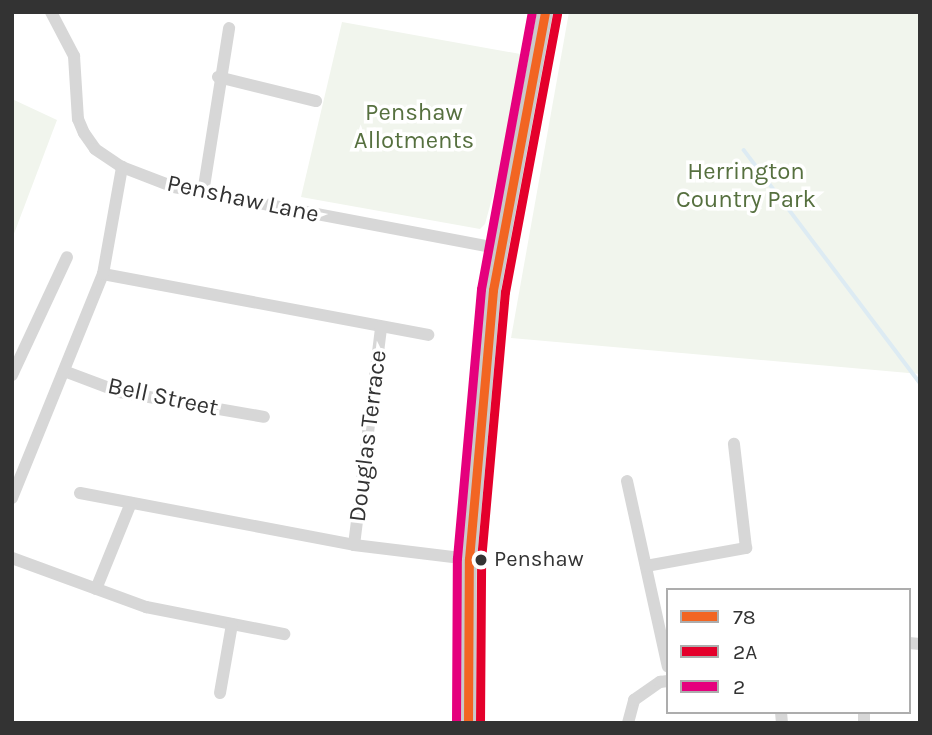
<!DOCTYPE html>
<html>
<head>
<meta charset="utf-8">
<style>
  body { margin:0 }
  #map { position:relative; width:932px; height:735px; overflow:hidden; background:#fff; font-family:Karla,sans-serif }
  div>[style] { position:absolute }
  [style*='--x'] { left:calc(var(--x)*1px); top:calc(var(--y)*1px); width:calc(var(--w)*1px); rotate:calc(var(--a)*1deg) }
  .green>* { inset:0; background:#f1f5ed }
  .stream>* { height:3.5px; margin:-1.75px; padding:0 1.75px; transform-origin:1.75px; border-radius:1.75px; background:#ddebf3 }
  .minor>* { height:12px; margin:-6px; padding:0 6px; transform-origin:6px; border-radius:6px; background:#d7d7d7 }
  .major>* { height:16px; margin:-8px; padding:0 8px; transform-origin:8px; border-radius:8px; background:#cacaca }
  .bus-1>* { height:9px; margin:-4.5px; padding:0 4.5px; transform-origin:4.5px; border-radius:4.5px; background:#f26522 }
  .bus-2>* { height:9px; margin:-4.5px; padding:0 4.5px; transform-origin:4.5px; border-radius:4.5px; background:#e4002b }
  .bus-3>* { height:9px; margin:-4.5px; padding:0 4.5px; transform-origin:4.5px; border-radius:4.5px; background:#e5007d }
  .dots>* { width:19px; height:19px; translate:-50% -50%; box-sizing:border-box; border:4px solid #fff; border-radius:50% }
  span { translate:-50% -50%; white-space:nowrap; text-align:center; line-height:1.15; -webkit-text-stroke:7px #fff; paint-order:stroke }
  .bus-label { font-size:22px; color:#333 }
  .left { translate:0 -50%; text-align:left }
  .park-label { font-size:24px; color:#56703f }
  .street-label { font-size:24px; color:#333 }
  .frame { position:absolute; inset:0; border:14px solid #333; pointer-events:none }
  .legend { position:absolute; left:666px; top:588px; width:245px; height:126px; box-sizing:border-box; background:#fff; border:2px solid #adadad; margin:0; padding:9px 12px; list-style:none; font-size:21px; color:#333 }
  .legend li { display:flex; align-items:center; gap:14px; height:35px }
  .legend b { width:35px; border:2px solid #adadad }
</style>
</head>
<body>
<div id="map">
  <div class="green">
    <i style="clip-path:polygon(569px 12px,920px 12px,920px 374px,511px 338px)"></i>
    <i style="clip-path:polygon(342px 22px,526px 55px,502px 162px,485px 224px,480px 229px,301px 197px)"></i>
    <i style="clip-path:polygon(12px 99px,57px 120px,12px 239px)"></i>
  </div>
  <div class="stream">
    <i style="--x:744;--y:150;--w:292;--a:52.9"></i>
  </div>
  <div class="minor">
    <i style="--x:51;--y:12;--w:50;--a:62.4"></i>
    <i style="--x:74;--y:56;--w:63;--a:86.4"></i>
    <i style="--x:78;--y:119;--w:15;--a:67"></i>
    <i style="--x:84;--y:133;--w:19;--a:55"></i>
    <i style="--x:95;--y:149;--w:32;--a:34"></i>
    <i style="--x:122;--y:167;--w:56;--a:21"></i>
    <i style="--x:174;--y:187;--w:333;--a:10.7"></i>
    <i style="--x:218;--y:77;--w:101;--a:13.8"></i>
    <i style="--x:203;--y:193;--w:167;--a:-81"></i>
    <i style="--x:103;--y:274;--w:331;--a:10.6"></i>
    <i style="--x:64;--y:371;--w:60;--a:20.6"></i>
    <i style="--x:120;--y:392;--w:146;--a:9.8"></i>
    <i style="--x:12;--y:375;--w:130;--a:-65"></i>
    <i style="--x:627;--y:481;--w:190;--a:77.6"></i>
    <i style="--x:80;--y:493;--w:279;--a:10.7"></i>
    <i style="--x:354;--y:545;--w:116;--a:6.9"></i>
    <i style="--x:12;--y:498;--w:242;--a:-67.9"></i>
    <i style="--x:103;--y:274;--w:109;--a:-79.9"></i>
    <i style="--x:354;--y:545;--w:220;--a:-82.9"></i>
    <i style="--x:12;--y:558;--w:143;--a:20.1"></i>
    <i style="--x:146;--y:607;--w:141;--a:11.1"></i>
    <i style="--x:646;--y:566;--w:102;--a:-10.2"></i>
    <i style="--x:746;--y:548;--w:105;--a:-96.6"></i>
    <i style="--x:96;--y:589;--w:93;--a:-67.9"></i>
    <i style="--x:909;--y:643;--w:11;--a:5"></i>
    <i style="--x:220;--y:693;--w:70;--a:-80.1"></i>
    <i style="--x:781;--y:712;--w:11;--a:85"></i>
    <i style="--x:864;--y:712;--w:11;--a:90"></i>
    <i style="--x:628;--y:723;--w:24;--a:-75"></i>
    <i style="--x:634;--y:700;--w:32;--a:-35"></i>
    <i style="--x:660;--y:682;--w:8;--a:-7"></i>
  </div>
  <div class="major">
    <i style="--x:468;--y:723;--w:164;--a:-89.7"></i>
    <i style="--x:469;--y:559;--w:270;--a:-84.9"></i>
    <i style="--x:493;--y:290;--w:283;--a:-79.4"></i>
  </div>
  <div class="bus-1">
    <i style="--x:468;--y:723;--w:164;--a:-89.7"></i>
    <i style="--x:469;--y:559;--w:270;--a:-84.9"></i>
    <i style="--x:493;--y:290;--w:283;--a:-79.4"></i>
  </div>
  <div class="bus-2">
    <i style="--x:480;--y:723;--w:163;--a:-89.6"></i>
    <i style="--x:481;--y:560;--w:269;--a:-84.9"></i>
    <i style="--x:505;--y:292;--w:283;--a:-79.4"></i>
  </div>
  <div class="bus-3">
    <i style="--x:456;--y:723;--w:165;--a:-89.7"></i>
    <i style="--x:457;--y:558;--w:270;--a:-84.9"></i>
    <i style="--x:481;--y:289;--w:282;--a:-79.6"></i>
  </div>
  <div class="dots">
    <i style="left:481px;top:560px;background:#333"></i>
  </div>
  <div class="bus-label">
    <span class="left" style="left:494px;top:560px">Penshaw</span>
  </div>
  <div class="park-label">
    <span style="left:414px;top:127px">Penshaw<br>Allotments</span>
    <span style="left:746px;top:186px">Herrington<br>Country Park</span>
  </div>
  <div class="street-label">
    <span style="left:243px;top:199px;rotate:12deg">Penshaw Lane</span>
    <span style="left:163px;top:397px;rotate:12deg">Bell Street</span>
    <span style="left:368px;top:436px;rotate:-83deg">Douglas Terrace</span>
  </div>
  <div class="frame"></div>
  <ul class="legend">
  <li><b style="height:9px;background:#f26522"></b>78</li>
  <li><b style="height:9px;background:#e4002b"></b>2A</li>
  <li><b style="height:9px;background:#e5007d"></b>2</li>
  </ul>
</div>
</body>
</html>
